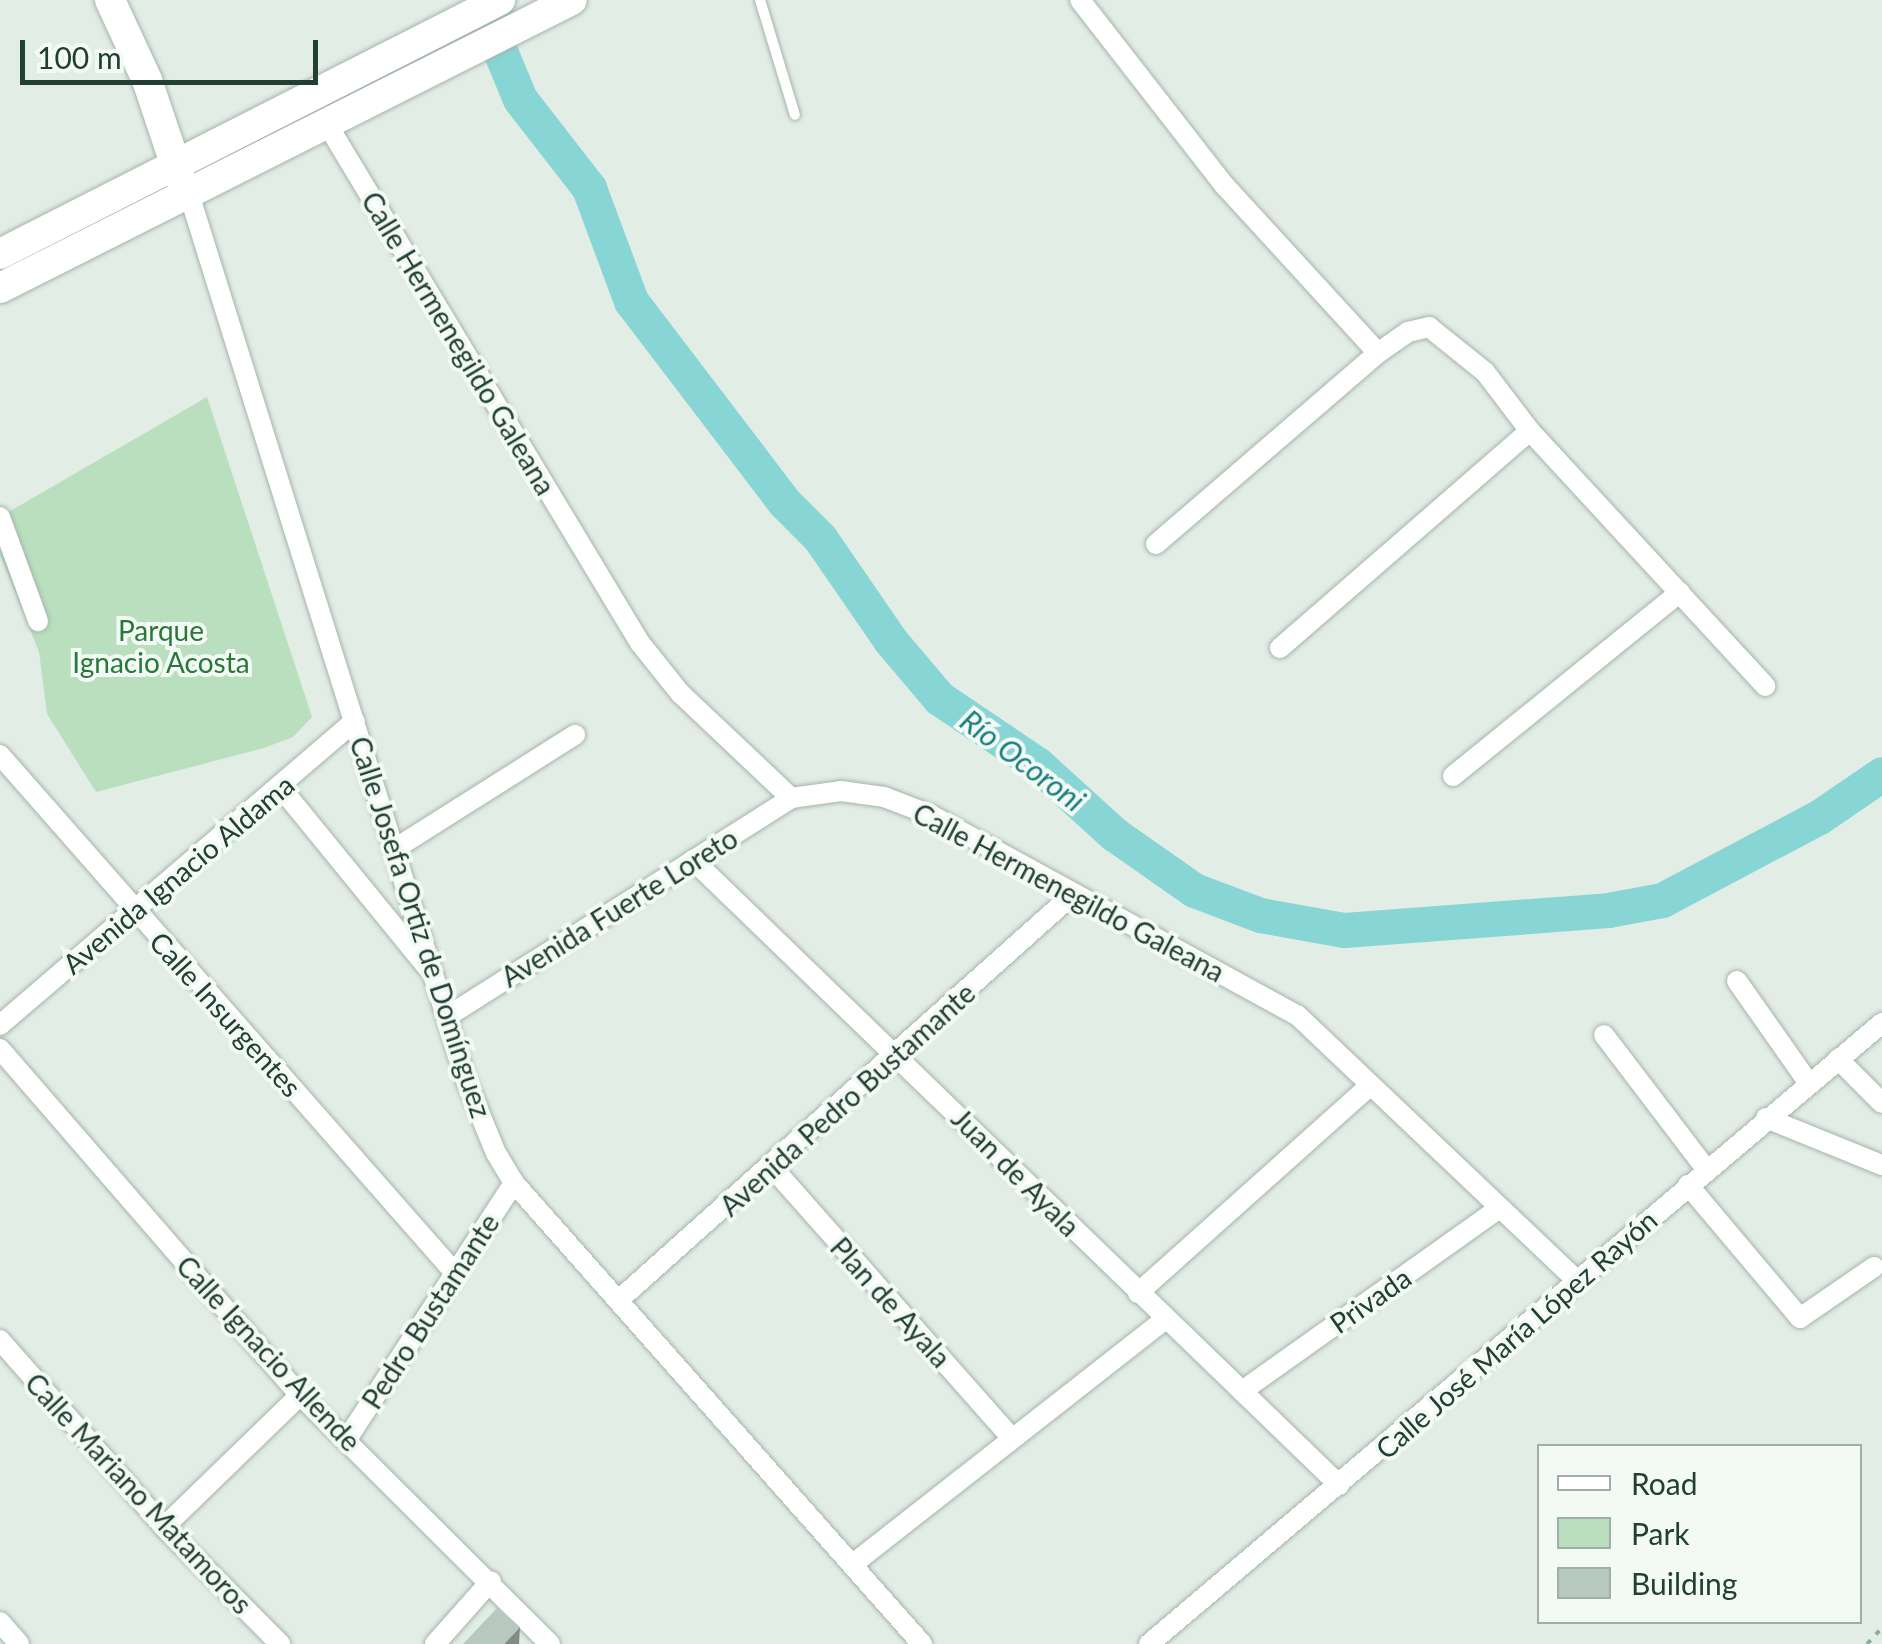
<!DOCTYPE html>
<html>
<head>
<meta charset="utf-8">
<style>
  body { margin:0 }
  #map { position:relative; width:1882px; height:1644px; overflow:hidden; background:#e2ede6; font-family:Lato,sans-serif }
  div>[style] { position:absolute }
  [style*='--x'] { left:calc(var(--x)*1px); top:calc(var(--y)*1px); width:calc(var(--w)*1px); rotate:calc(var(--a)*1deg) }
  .green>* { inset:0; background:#badfbe }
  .river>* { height:35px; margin:-17.5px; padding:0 17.5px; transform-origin:17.5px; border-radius:17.5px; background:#87d5d4 }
  .path>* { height:4px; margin-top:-2px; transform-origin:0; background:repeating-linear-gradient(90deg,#81b29a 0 5px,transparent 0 13px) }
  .roads { filter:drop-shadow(0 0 2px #a4b5ac) drop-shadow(0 0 2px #a4b5ac) }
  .lane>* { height:10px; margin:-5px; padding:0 5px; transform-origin:5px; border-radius:5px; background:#fff }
  .street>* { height:20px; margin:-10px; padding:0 10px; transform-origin:10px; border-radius:10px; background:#fff }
  .secondary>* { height:30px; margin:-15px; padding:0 15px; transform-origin:15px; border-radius:15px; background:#fff }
  .shaded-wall>* { inset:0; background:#808c86 }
  .building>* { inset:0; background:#b7c8bf }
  span { translate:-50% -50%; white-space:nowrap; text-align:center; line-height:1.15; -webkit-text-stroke:8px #f3f9f5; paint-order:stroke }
  .street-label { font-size:28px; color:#213f32 }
  .park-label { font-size:28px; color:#29783a }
  .water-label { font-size:30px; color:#187e7e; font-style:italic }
  .legend { position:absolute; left:1537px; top:1444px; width:325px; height:180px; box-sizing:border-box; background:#f3f9f5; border:2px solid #9fafa7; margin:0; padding:12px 18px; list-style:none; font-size:30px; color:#213f32 }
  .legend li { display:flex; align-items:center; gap:20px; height:50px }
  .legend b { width:50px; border:2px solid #9fafa7 }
  .scale { position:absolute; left:20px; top:40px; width:298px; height:45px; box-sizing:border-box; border:5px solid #213f32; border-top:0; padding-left:12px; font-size:30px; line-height:35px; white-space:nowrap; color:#213f32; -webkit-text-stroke:8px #f3f9f5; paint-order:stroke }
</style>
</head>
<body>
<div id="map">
  <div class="green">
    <i style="clip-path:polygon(207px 397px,312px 717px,293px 737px,264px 748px,96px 792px,47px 714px,39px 652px,0 555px,0 517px)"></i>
  </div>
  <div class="river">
    <i style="--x:493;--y:0;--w:46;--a:83.8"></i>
    <i style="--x:498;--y:46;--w:57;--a:67.5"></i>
    <i style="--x:520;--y:99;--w:113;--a:52.2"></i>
    <i style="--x:589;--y:188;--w:121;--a:69.6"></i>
    <i style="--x:631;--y:301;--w:253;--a:52.7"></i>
    <i style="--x:784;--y:502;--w:51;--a:45"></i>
    <i style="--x:820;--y:538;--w:124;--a:55.5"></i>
    <i style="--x:890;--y:640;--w:76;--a:49.8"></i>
    <i style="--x:939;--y:698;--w:118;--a:34"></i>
    <i style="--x:1037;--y:764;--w:104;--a:42.3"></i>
    <i style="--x:1114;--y:834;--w:98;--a:35"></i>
    <i style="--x:1194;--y:890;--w:71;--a:20.7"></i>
    <i style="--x:1260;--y:915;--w:85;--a:10.1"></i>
    <i style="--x:1344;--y:930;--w:265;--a:-4.3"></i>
    <i style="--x:1608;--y:910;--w:55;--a:-10.5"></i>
    <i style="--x:1662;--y:900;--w:178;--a:-27.9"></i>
    <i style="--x:1819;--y:817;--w:76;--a:-34.3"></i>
  </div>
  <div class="path">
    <i style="--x:1867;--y:1644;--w:22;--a:-47"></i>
  </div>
  <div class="roads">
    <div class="lane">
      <i style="--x:760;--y:0;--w:120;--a:73.1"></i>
    </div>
    <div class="street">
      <i style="--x:1080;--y:0;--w:236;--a:52.1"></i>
      <i style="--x:1225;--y:186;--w:226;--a:47.5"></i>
      <i style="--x:327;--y:124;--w:606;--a:58.91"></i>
      <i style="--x:640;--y:643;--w:64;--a:51.3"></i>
      <i style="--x:680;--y:693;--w:153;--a:43.4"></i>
      <i style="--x:791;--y:798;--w:50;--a:-8"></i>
      <i style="--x:841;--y:791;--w:43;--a:7.9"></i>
      <i style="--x:884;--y:797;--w:50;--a:21"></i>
      <i style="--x:931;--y:815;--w:417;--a:28.7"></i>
      <i style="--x:1297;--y:1015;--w:386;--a:43.5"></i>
      <i style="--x:189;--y:194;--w:928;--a:72.64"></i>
      <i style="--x:466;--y:1080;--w:79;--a:67.7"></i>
      <i style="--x:496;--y:1153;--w:35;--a:59"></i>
      <i style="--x:514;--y:1183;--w:616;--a:48.49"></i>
      <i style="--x:0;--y:517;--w:111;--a:69.9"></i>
      <i style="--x:1156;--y:544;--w:293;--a:-40.7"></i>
      <i style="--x:1378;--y:353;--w:37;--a:-35"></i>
      <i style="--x:1408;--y:332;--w:22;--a:-13"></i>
      <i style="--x:1429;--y:327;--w:72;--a:38.8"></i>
      <i style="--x:1485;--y:372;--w:74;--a:52.7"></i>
      <i style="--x:1530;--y:431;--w:347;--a:47.3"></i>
      <i style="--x:1280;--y:648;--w:331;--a:-41"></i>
      <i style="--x:0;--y:755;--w:688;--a:48.71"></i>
      <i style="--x:1453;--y:776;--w:292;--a:-39"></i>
      <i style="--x:281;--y:788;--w:232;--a:50.8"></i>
      <i style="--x:396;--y:848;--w:212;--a:-32.3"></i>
      <i style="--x:693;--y:860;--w:899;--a:44.05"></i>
      <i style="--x:1737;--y:981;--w:123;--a:54.9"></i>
      <i style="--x:448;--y:1016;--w:406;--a:-32.4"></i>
      <i style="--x:0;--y:1025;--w:467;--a:-40.6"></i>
      <i style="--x:1604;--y:1035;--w:168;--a:52.7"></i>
      <i style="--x:0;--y:1049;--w:458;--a:49.1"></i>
      <i style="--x:300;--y:1395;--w:353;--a:44.9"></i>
      <i style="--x:1838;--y:1059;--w:62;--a:45"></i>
      <i style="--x:1766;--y:1118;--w:125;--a:22.1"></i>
      <i style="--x:771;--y:1166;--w:362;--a:48.5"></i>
      <i style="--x:1688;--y:1185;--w:174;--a:49.9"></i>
      <i style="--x:1800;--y:1318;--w:90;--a:-34.6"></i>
      <i style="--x:1138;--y:1293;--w:309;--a:-41.8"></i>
      <i style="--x:621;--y:1298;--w:602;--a:-41.77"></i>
      <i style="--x:0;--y:1340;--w:249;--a:48.7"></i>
      <i style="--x:164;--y:1527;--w:165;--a:45.2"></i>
      <i style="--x:1242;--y:1391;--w:314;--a:-35.4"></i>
      <i style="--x:347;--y:1439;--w:306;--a:-56.9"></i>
      <i style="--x:164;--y:1527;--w:190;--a:-44.1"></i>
      <i style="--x:853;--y:1564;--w:397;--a:-38.1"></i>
      <i style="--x:0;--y:1622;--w:29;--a:49"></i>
      <i style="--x:435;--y:1644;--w:84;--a:-48.4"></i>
      <i style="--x:1149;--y:1644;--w:961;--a:-40.27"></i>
    </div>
    <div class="secondary">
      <i style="--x:110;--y:0;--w:88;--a:65.2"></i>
      <i style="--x:147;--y:80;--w:103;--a:71.4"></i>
      <i style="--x:0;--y:254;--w:561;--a:-26.93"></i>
      <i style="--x:0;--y:288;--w:640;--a:-26.73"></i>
    </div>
  </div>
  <div class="shaded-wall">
    <i style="clip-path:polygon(520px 1627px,519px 1644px,504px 1644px)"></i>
  </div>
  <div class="building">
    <i style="clip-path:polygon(498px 1607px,520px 1627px,504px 1644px,463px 1644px)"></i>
  </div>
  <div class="street-label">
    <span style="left:459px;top:343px;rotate:59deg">Calle Hermenegildo Galeana</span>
    <span style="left:178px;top:874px;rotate:-40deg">Avenida Ignacio Aldama</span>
    <span style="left:1069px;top:892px;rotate:28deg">Calle Hermenegildo Galeana</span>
    <span style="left:619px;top:907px;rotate:-32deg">Avenida Fuerte Loreto</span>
    <span style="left:421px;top:927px;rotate:72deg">Calle Josefa Ortiz de Domínguez</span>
    <span style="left:226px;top:1014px;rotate:48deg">Calle Insurgentes</span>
    <span style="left:847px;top:1099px;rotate:-42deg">Avenida Pedro Bustamante</span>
    <span style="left:1016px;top:1172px;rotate:45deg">Juan de Ayala</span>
    <span style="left:1370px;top:1300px;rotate:-35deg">Privada</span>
    <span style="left:891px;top:1302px;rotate:48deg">Plan de Ayala</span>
    <span style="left:430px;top:1311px;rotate:-57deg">Pedro Bustamante</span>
    <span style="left:1516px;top:1334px;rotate:-41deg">Calle José María López Rayón</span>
    <span style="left:269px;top:1353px;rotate:47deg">Calle Ignacio Allende</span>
    <span style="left:139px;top:1493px;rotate:47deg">Calle Mariano Matamoros</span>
  </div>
  <div class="park-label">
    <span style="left:161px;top:646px">Parque<br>Ignacio Acosta</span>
  </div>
  <div class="water-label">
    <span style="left:1023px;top:760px;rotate:37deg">Río Ocoroni</span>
  </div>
  <ul class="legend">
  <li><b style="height:12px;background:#fff"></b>Road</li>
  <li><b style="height:28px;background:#badfbe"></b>Park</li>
  <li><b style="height:28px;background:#b7c8bf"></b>Building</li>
  </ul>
  <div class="scale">100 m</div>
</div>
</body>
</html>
